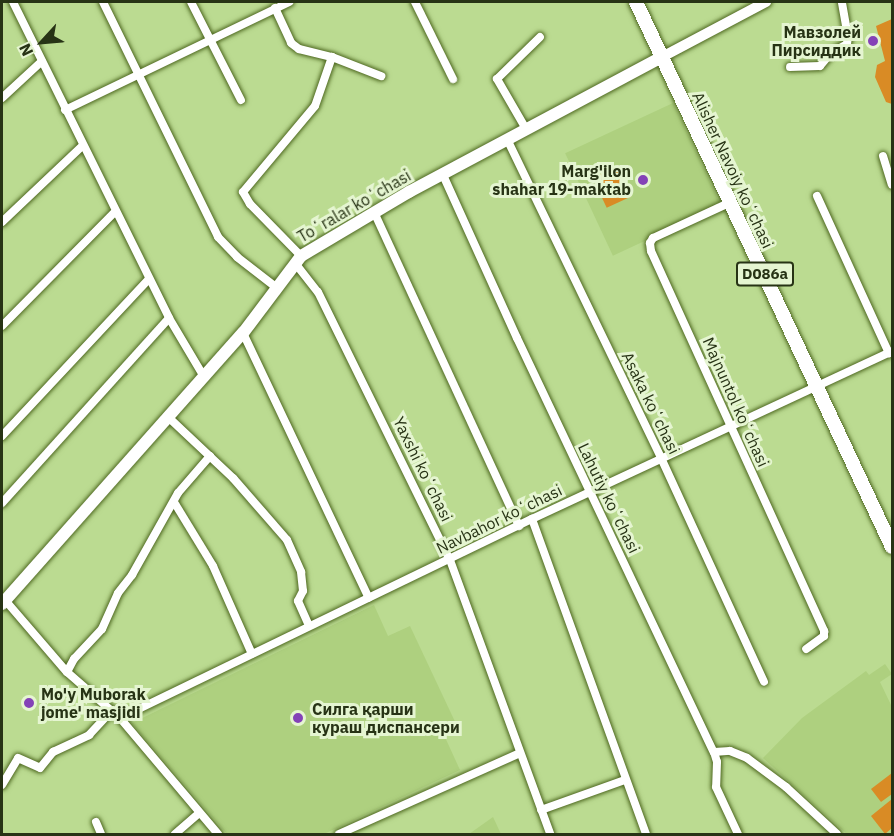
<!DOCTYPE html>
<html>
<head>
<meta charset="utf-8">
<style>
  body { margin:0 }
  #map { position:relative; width:894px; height:836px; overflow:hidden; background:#bbdb91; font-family:"IBM Plex Sans",sans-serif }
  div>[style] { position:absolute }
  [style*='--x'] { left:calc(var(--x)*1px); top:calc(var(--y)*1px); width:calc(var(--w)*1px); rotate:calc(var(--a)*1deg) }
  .built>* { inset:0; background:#aed07f; transform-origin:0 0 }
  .green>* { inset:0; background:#d98b25; transform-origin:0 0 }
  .roads { filter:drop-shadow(0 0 2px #4e6820) drop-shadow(0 0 2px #4e6820) }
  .minor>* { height:8px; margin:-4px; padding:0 4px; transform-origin:4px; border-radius:4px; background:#fff }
  .tertiary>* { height:10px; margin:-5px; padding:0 5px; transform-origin:5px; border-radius:5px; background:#fff }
  .secondary>* { height:12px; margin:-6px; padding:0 6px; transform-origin:6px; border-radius:6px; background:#fff }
  .primary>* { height:14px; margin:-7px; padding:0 7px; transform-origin:7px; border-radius:7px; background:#fff }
  .dots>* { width:16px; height:16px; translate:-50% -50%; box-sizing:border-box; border:3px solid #e5f5d1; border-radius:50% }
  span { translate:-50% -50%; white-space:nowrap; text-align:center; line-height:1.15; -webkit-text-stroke:6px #e5f5d1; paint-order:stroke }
  .shield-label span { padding:2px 4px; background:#e5f5d1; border:2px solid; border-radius:4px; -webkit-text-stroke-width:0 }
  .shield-label { font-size:15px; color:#273315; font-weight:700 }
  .poi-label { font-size:16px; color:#273315; font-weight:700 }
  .right { translate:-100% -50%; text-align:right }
  .left { translate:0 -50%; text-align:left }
  .street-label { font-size:16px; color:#273315 }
  .frame { position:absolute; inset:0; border:3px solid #273315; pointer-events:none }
  .north { position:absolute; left:12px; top:12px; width:60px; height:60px; -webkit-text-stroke:4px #e5f5d1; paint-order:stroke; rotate:244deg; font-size:16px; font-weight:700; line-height:24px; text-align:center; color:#273315 }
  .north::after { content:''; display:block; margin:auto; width:21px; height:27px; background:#273315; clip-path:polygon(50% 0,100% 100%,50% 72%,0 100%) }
</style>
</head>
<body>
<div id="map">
  <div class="built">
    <i style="left:673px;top:103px;width:113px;height:119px;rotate:65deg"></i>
    <i style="clip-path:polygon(374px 605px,388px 636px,410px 626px,458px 728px,444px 735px,460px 770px,324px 834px,227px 834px,132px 723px)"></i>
    <i style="clip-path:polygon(885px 664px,892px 674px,880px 682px,892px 707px,892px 832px,889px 834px,847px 834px,763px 758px,802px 718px,866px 671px,869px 675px)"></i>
    <i style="clip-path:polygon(493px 817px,501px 834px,469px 834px)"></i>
  </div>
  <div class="green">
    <i style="clip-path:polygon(892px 19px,892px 104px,886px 102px,875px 77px,877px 65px,885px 61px,876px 26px)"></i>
    <i style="left:617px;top:166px;width:16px;height:26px;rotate:63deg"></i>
    <i style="left:624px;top:181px;width:17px;height:27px;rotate:65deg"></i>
    <i style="clip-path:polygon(892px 773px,892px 794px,881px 802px,871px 789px)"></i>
    <i style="clip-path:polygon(892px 799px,892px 828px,885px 834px,871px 816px)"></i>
  </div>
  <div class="roads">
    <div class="minor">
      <i style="--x:13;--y:2;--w:352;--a:63.7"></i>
      <i style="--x:169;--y:318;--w:69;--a:59.3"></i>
      <i style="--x:103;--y:2;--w:262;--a:63.9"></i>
      <i style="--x:218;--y:237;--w:28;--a:46"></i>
      <i style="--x:237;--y:257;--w:51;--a:37.8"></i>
      <i style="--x:191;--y:2;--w:110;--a:63"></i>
      <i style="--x:415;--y:2;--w:86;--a:63.7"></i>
      <i style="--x:275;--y:8;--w:38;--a:65"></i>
      <i style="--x:291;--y:43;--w:10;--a:37"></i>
      <i style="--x:299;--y:49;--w:34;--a:14"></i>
      <i style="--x:332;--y:57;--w:53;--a:21.2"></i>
      <i style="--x:790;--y:67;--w:30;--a:-2"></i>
      <i style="--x:820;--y:66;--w:17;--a:-50"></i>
      <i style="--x:831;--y:53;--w:18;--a:-29"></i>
      <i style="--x:847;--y:44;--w:7;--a:-82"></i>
      <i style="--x:848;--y:37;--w:36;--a:-100"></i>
      <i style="--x:2;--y:98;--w:54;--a:-42.8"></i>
      <i style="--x:65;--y:110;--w:249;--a:-25.7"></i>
      <i style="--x:526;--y:129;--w:58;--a:-120.1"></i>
      <i style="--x:497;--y:79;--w:60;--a:-44.3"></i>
      <i style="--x:507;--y:139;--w:356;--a:64.2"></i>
      <i style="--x:662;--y:460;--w:244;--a:65.3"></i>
      <i style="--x:883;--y:156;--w:30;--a:73"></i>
      <i style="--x:443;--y:175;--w:179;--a:65.6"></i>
      <i style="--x:517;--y:338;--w:458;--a:64.6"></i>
      <i style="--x:714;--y:752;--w:10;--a:73"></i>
      <i style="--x:717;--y:762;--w:25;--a:92"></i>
      <i style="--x:716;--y:787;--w:52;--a:64.9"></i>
      <i style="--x:817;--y:196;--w:173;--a:65.4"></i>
      <i style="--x:731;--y:202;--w:86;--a:155.2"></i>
      <i style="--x:653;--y:238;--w:6;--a:121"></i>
      <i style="--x:650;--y:243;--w:8;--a:83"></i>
      <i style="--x:651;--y:251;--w:418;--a:65.5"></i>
      <i style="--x:824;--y:631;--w:5;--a:90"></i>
      <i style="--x:824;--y:636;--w:22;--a:144"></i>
      <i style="--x:374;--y:212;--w:346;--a:65.2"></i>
      <i style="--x:2;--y:222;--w:110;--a:-43.5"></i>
      <i style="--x:301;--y:256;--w:73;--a:-134.4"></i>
      <i style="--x:250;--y:204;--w:14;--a:-120"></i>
      <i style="--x:243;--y:192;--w:112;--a:-50.1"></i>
      <i style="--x:315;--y:106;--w:52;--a:-70.9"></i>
      <i style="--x:295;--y:263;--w:37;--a:52"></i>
      <i style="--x:318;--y:292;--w:299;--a:63.8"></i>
      <i style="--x:450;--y:560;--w:292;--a:69.9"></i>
      <i style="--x:2;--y:326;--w:161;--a:-45.3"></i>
      <i style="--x:243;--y:333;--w:293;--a:64.6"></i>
      <i style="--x:167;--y:416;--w:91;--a:43.2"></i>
      <i style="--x:233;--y:478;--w:82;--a:48.9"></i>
      <i style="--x:287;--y:540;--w:35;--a:66"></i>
      <i style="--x:301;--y:572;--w:19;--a:84"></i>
      <i style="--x:303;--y:591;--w:11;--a:117"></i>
      <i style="--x:298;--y:601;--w:27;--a:66"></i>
      <i style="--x:2;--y:436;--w:215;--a:-46.9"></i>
      <i style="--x:174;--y:502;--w:75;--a:58.6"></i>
      <i style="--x:213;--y:566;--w:96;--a:66.1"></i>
      <i style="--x:2;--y:503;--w:249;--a:-47.9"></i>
      <i style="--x:532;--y:519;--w:335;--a:70.1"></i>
      <i style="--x:5;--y:600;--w:95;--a:49.3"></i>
      <i style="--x:67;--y:672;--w:70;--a:41"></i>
      <i style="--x:120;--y:718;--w:152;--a:49.8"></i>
      <i style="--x:67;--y:672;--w:15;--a:-62"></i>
      <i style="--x:74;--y:659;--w:41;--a:-47"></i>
      <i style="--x:102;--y:629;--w:39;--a:-66"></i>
      <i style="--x:118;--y:593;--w:23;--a:-52"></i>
      <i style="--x:132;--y:575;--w:94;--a:-60.7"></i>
      <i style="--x:178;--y:493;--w:49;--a:-49.1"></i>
      <i style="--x:120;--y:718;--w:458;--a:-25.8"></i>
      <i style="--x:532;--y:519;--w:397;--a:-25"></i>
      <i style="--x:714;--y:752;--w:16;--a:-4"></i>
      <i style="--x:730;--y:751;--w:18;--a:22"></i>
      <i style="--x:747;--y:758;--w:49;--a:36.6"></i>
      <i style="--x:786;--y:787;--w:69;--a:42.7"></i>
      <i style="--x:2;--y:785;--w:31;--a:-59"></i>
      <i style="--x:18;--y:758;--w:24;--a:24"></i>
      <i style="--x:40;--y:768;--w:21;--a:-51"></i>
      <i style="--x:53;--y:752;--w:40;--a:-25"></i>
      <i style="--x:89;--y:735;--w:34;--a:-47"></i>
      <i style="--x:541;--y:810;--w:89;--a:-19.7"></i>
      <i style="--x:96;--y:822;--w:13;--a:67"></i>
      <i style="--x:175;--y:834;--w:32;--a:-41"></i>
      <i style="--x:339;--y:834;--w:198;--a:-24.1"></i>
    </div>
    <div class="tertiary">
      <i style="--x:662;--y:57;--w:118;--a:-27.9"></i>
    </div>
    <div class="secondary">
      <i style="--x:2;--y:604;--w:363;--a:-48.4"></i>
      <i style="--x:243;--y:333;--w:96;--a:-53"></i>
      <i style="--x:301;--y:256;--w:126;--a:-30.7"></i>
      <i style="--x:409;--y:192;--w:287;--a:-28.1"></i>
    </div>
    <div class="primary">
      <i style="--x:636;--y:2;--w:602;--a:64.84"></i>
    </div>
  </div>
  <div class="dots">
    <i style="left:873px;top:41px;background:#8442b7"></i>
    <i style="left:643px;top:180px;background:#8442b7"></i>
    <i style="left:29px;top:703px;background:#8442b7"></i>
    <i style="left:298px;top:718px;background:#8442b7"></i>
  </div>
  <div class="shield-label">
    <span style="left:765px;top:274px">D086a</span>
  </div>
  <div class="poi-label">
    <span class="right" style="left:861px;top:41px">Мавзолей<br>Пирсиддик</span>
    <span class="right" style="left:631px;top:180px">Marg'ilon<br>shahar 19-maktab</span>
    <span class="left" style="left:41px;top:703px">Mo'y Muborak<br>jome' masjidi</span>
    <span class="left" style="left:312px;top:718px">Силга қарши<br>кураш диспансери</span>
  </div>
  <div class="street-label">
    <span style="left:733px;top:170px;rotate:65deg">Alisher Navoiy koʻchasi</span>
    <span style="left:354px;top:206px;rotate:-30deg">Toʻralar koʻchasi</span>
    <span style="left:736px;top:402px;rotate:66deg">Majnuntol koʻchasi</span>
    <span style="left:651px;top:403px;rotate:64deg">Asaka koʻchasi</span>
    <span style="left:423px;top:469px;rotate:64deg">Yaxshi koʻchasi</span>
    <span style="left:609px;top:498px;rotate:64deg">Lahutiy koʻchasi</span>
    <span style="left:499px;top:519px;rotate:-26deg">Navbahor koʻchasi</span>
  </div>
  <div class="frame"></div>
  <div class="north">N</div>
</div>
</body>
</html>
